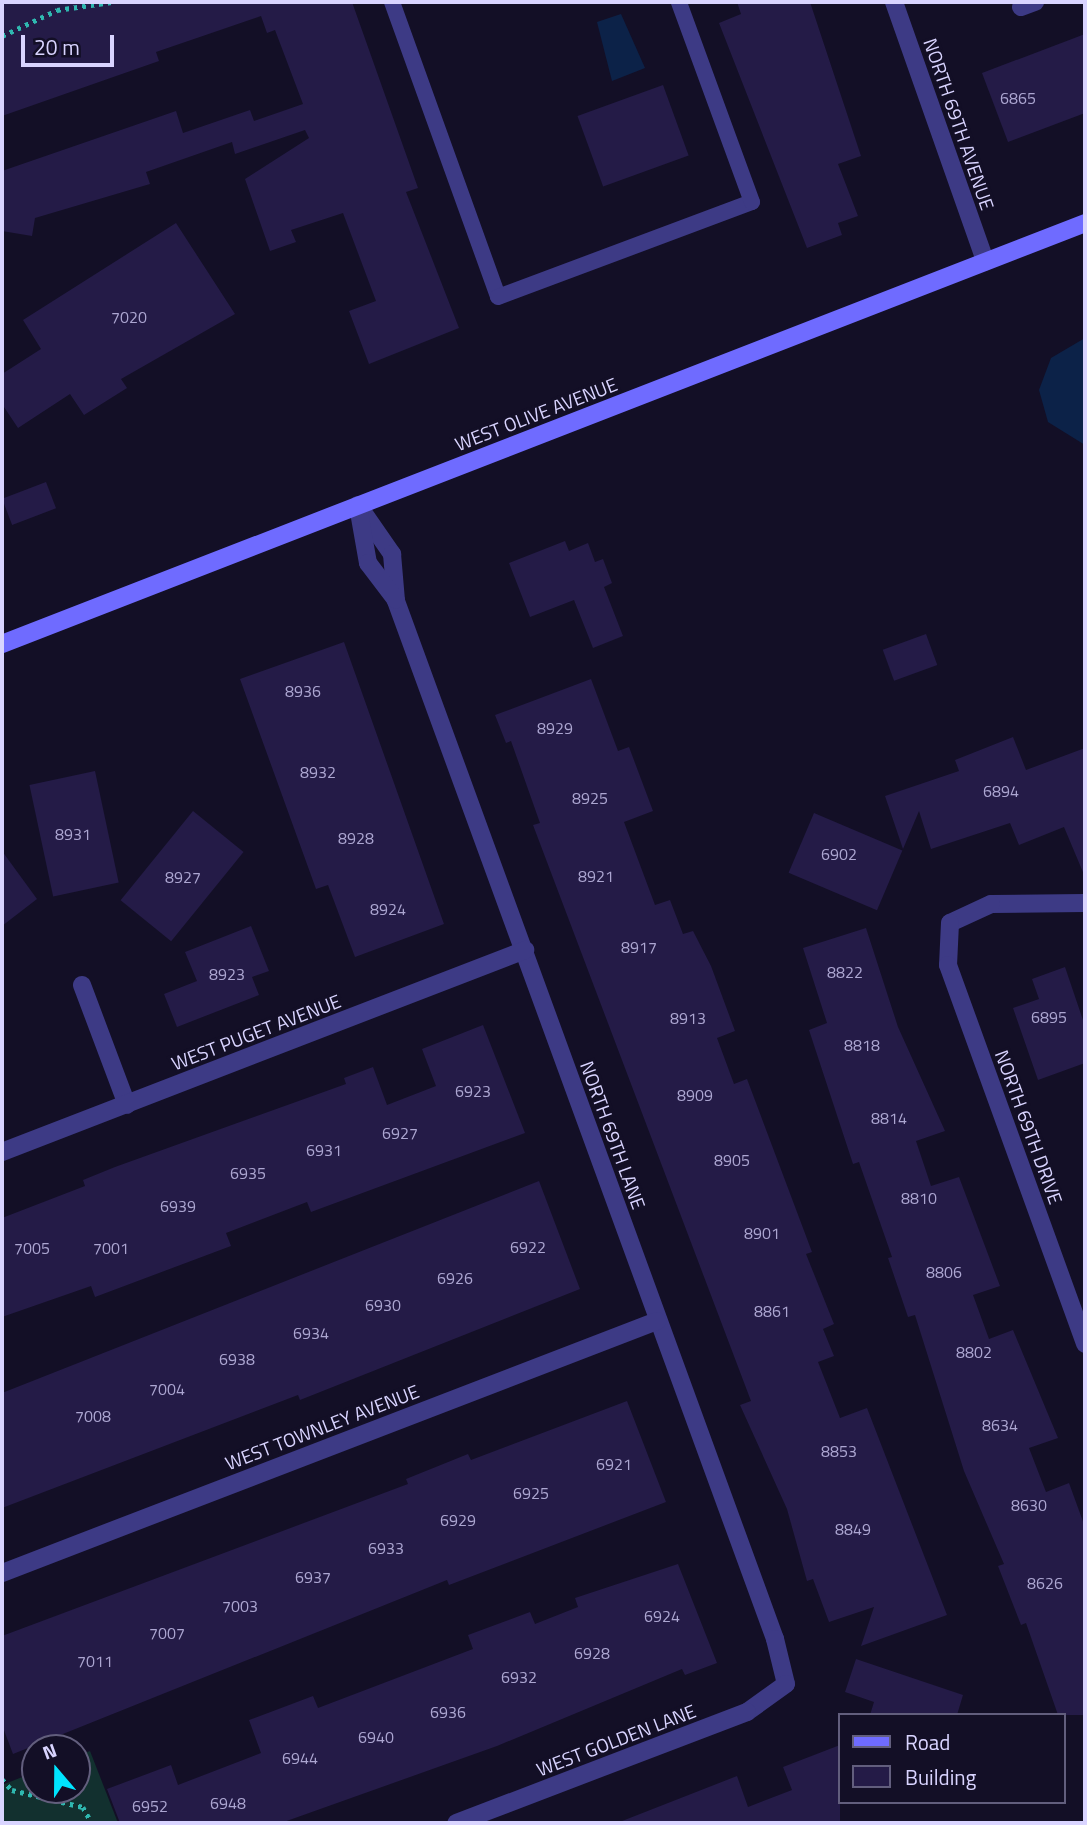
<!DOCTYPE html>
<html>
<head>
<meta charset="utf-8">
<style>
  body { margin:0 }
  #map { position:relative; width:1087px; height:1825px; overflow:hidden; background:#130f26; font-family:"Titillium Web",sans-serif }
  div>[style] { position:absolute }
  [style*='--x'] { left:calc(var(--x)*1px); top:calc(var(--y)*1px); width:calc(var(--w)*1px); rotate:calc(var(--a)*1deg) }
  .green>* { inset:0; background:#12302f }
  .water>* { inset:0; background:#0c2248 }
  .building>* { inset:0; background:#241b47; transform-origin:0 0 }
  .path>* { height:4.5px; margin-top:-2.25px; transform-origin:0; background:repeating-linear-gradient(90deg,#2fb8b0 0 3.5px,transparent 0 8.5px) }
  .lane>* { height:16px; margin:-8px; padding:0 8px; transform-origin:8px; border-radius:8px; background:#3d3a85 }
  .street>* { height:18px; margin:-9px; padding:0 9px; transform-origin:9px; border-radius:9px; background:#3d3a85 }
  .secondary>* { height:18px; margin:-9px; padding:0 9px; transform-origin:9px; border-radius:9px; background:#6f6bff }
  span { translate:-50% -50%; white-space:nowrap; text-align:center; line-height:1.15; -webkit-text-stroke:6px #130f26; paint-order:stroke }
  .number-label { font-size:16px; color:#aca6d1 }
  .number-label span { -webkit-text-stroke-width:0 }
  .street-label { font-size:19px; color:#d9d4ff }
  .frame { position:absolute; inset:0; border:4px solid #d9d4ff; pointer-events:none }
  .legend { position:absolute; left:838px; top:1713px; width:228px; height:91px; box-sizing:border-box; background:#130f26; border:2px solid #625e7d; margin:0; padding:9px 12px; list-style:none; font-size:21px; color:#d9d4ff }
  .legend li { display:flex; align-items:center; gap:14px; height:35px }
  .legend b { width:35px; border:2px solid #625e7d }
  .north { position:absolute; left:21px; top:1734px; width:70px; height:70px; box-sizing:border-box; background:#130f26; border:2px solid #625e7d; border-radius:50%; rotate:340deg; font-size:19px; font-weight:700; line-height:28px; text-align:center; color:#d9d4ff }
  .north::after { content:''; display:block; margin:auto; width:24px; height:32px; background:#00e5ff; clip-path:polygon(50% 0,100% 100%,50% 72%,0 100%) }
  .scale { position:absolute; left:21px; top:35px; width:93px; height:32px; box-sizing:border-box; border:4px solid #d9d4ff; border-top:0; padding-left:9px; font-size:21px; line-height:24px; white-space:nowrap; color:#d9d4ff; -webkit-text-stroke:5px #130f26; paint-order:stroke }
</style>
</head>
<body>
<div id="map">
  <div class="green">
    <i style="clip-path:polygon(90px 1751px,118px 1823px,2px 1823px,2px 1785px,35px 1772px,35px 1790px,77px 1790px,77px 1756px)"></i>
  </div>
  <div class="water">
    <i style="clip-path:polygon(621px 14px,645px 68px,612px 81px,597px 22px)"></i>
    <i style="clip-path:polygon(1085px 338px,1085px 445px,1048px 422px,1039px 390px,1051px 358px)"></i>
  </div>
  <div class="building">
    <i style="clip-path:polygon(2px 2px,352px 2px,418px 188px,406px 192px,459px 328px,369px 364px,349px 311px,376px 301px,343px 213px,291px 230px,296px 242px,270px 251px,245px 179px,309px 138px,305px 130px,235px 154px,232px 142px,146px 172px,150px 184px,35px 218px,32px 236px,2px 231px,2px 171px,176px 111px,183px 133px,250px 110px,254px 121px,303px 104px,275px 30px,267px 33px,261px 16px,156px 52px,159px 61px,2px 116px)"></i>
    <i style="clip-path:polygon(737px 2px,810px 2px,861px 156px,838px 164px,858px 216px,838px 223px,842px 235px,807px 248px,719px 23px,741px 14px)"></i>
    <i style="clip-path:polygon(1085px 34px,1085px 113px,1008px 142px,982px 73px)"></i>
    <i style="left:663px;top:85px;width:75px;height:91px;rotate:70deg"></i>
    <i style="clip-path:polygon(176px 223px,235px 314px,121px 379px,127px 388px,84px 415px,70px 394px,18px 428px,2px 404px,2px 374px,41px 349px,23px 320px)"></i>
    <i style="left:46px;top:482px;width:28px;height:47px;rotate:69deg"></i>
    <i style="clip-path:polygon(565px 541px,569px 551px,588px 543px,595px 562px,603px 559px,612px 583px,604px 587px,623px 636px,593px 648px,574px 600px,530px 617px,509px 563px)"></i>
    <i style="left:926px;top:634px;width:33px;height:46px;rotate:70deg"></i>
    <i style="clip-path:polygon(344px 642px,444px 924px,355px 957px,328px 885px,316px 889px,240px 679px)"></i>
    <i style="clip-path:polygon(591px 679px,618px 751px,629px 747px,653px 811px,624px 822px,655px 905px,670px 900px,683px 934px,693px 931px,711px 966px,735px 1031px,717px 1038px,734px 1084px,747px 1079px,812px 1252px,806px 1254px,834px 1324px,823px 1329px,834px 1356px,818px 1362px,840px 1418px,867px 1408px,947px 1615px,861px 1646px,874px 1607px,829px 1622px,813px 1579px,807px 1581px,787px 1509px,740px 1405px,751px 1401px,533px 825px,540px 823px,511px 741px,506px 743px,495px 715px)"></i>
    <i style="clip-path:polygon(1013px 737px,1026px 770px,1085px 748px,1085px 877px,1064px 827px,1019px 845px,1010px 823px,931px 849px,919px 811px,903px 849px,885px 796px,959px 771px,955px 760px)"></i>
    <i style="left:95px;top:771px;width:114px;height:67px;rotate:78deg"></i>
    <i style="left:193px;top:811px;width:65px;height:115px;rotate:39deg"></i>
    <i style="left:814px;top:813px;width:96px;height:65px;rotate:23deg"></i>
    <i style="clip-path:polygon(2px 851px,37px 899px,2px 926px)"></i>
    <i style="clip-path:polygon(251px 926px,269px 971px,252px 977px,259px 995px,177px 1027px,164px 994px,197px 981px,185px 952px)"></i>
    <i style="clip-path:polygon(866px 928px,898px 1027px,945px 1131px,916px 1141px,931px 1186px,959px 1177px,1000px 1286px,973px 1295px,989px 1339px,1013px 1330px,1058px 1438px,1029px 1448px,1046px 1492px,1069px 1483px,1085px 1527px,1085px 1715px,1058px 1715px,1026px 1623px,1021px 1625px,998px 1566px,1004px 1564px,964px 1471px,915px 1315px,908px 1317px,888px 1258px,892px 1257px,859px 1162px,853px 1164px,809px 1030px,827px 1023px,803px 948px)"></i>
    <i style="clip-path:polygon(1065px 967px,1085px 1026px,1085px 1063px,1038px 1080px,1013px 1008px,1039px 999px,1032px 979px)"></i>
    <i style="clip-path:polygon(483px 1025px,525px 1133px,311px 1212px,307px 1202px,226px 1233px,231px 1246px,95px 1297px,91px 1286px,2px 1317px,2px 1218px,85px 1186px,83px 1180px,115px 1167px,346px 1084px,344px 1078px,373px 1067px,387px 1105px,436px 1086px,422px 1049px)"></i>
    <i style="clip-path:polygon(539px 1181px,580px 1289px,300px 1400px,298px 1395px,2px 1508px,2px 1393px)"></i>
    <i style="clip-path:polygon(627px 1401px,666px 1502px,449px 1585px,447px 1580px,13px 1754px,2px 1725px,2px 1636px,408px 1484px,406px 1479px,468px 1454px,471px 1460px)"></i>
    <i style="clip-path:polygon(678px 1564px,717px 1663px,685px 1675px,682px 1669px,497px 1746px,281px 1823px,120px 1823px,107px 1789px,171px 1765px,178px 1785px,261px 1753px,249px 1720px,313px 1696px,318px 1708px,473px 1649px,468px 1635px,530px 1612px,535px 1624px,578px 1607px,575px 1598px)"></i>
    <i style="clip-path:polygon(856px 1659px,963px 1695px,957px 1715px,870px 1715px,874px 1702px,845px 1692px)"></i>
    <i style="clip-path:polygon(840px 1745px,840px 1823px,617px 1823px,737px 1776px,748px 1807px,792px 1790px,783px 1767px)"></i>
  </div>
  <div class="path">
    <i style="--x:2;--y:36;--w:61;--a:-25.3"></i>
    <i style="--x:57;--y:10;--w:55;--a:-8.4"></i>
    <i style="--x:2;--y:1779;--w:15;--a:48"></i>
    <i style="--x:12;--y:1790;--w:73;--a:13.5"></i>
    <i style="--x:83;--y:1807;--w:18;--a:61"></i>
  </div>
  <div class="lane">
    <i style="--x:392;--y:2;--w:313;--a:70.2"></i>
    <i style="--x:498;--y:297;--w:271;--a:-20.5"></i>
    <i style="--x:752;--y:202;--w:213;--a:-110.1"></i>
  </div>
  <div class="street">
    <i style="--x:894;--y:2;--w:275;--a:70.6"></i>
    <i style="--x:1021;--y:7;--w:15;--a:-20"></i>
    <i style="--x:358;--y:505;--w:60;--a:55.2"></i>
    <i style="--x:392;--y:554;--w:47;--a:85.1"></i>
    <i style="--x:396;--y:601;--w:1105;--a:69.94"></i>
    <i style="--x:775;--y:1639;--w:46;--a:76.3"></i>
    <i style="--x:786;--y:1684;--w:48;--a:144.3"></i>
    <i style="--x:747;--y:1712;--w:311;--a:159.1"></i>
    <i style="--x:359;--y:512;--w:52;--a:80"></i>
    <i style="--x:368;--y:563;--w:46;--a:52.9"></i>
    <i style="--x:1085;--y:903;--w:94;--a:179.4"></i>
    <i style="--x:991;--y:904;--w:45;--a:155.1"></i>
    <i style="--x:950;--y:923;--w:42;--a:92.7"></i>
    <i style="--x:948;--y:965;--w:403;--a:70.1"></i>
    <i style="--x:82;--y:985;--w:128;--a:69.4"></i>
    <i style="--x:2;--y:1152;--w:561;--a:-21.12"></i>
    <i style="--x:2;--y:1573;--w:702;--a:-21.04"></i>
  </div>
  <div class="secondary">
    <i style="--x:2;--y:644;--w:1162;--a:-21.24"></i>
  </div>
  <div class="number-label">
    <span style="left:1018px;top:98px">6865</span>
    <span style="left:129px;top:317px">7020</span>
    <span style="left:303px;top:691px">8936</span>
    <span style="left:555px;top:728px">8929</span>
    <span style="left:318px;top:772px">8932</span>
    <span style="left:1001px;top:791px">6894</span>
    <span style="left:590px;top:798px">8925</span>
    <span style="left:73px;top:834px">8931</span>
    <span style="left:356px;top:838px">8928</span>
    <span style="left:839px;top:854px">6902</span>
    <span style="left:596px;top:876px">8921</span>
    <span style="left:183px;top:877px">8927</span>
    <span style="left:388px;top:909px">8924</span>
    <span style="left:639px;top:947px">8917</span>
    <span style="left:845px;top:972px">8822</span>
    <span style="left:227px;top:974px">8923</span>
    <span style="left:1049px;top:1017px">6895</span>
    <span style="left:688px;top:1018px">8913</span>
    <span style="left:862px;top:1045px">8818</span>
    <span style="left:473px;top:1091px">6923</span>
    <span style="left:695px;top:1095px">8909</span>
    <span style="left:889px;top:1118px">8814</span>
    <span style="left:400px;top:1133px">6927</span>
    <span style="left:324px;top:1150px">6931</span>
    <span style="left:732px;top:1160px">8905</span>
    <span style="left:248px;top:1173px">6935</span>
    <span style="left:919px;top:1198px">8810</span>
    <span style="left:178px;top:1206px">6939</span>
    <span style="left:762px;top:1233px">8901</span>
    <span style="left:528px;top:1247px">6922</span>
    <span style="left:32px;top:1248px">7005</span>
    <span style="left:111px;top:1248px">7001</span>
    <span style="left:944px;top:1272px">8806</span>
    <span style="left:455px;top:1278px">6926</span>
    <span style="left:383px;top:1305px">6930</span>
    <span style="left:772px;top:1311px">8861</span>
    <span style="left:311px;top:1333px">6934</span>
    <span style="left:974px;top:1352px">8802</span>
    <span style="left:237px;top:1359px">6938</span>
    <span style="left:167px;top:1389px">7004</span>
    <span style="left:93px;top:1416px">7008</span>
    <span style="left:1000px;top:1425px">8634</span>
    <span style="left:839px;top:1451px">8853</span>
    <span style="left:614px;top:1464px">6921</span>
    <span style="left:531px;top:1493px">6925</span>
    <span style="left:1029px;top:1505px">8630</span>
    <span style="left:458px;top:1520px">6929</span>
    <span style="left:853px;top:1529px">8849</span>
    <span style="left:386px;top:1548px">6933</span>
    <span style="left:313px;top:1577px">6937</span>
    <span style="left:1045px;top:1583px">8626</span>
    <span style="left:240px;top:1606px">7003</span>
    <span style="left:662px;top:1616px">6924</span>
    <span style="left:167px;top:1633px">7007</span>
    <span style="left:592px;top:1653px">6928</span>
    <span style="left:95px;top:1661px">7011</span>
    <span style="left:519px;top:1677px">6932</span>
    <span style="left:448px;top:1712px">6936</span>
    <span style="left:376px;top:1737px">6940</span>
    <span style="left:300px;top:1758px">6944</span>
    <span style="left:228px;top:1803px">6948</span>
    <span style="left:150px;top:1806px">6952</span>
  </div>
  <div class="street-label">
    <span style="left:959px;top:124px;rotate:71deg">NORTH 69TH AVENUE</span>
    <span style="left:536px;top:414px;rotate:-21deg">WEST OLIVE AVENUE</span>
    <span style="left:256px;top:1032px;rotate:-21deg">WEST PUGET AVENUE</span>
    <span style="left:1029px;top:1127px;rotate:70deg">NORTH 69TH DRIVE</span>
    <span style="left:613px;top:1135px;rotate:70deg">NORTH 69TH LANE</span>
    <span style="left:322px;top:1427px;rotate:-21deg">WEST TOWNLEY AVENUE</span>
    <span style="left:616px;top:1740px;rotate:-21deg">WEST GOLDEN LANE</span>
  </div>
  <div class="frame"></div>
  <ul class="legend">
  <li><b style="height:9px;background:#6f6bff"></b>Road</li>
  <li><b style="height:19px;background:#241b47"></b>Building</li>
  </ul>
  <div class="north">N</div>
  <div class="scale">20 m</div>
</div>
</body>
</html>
